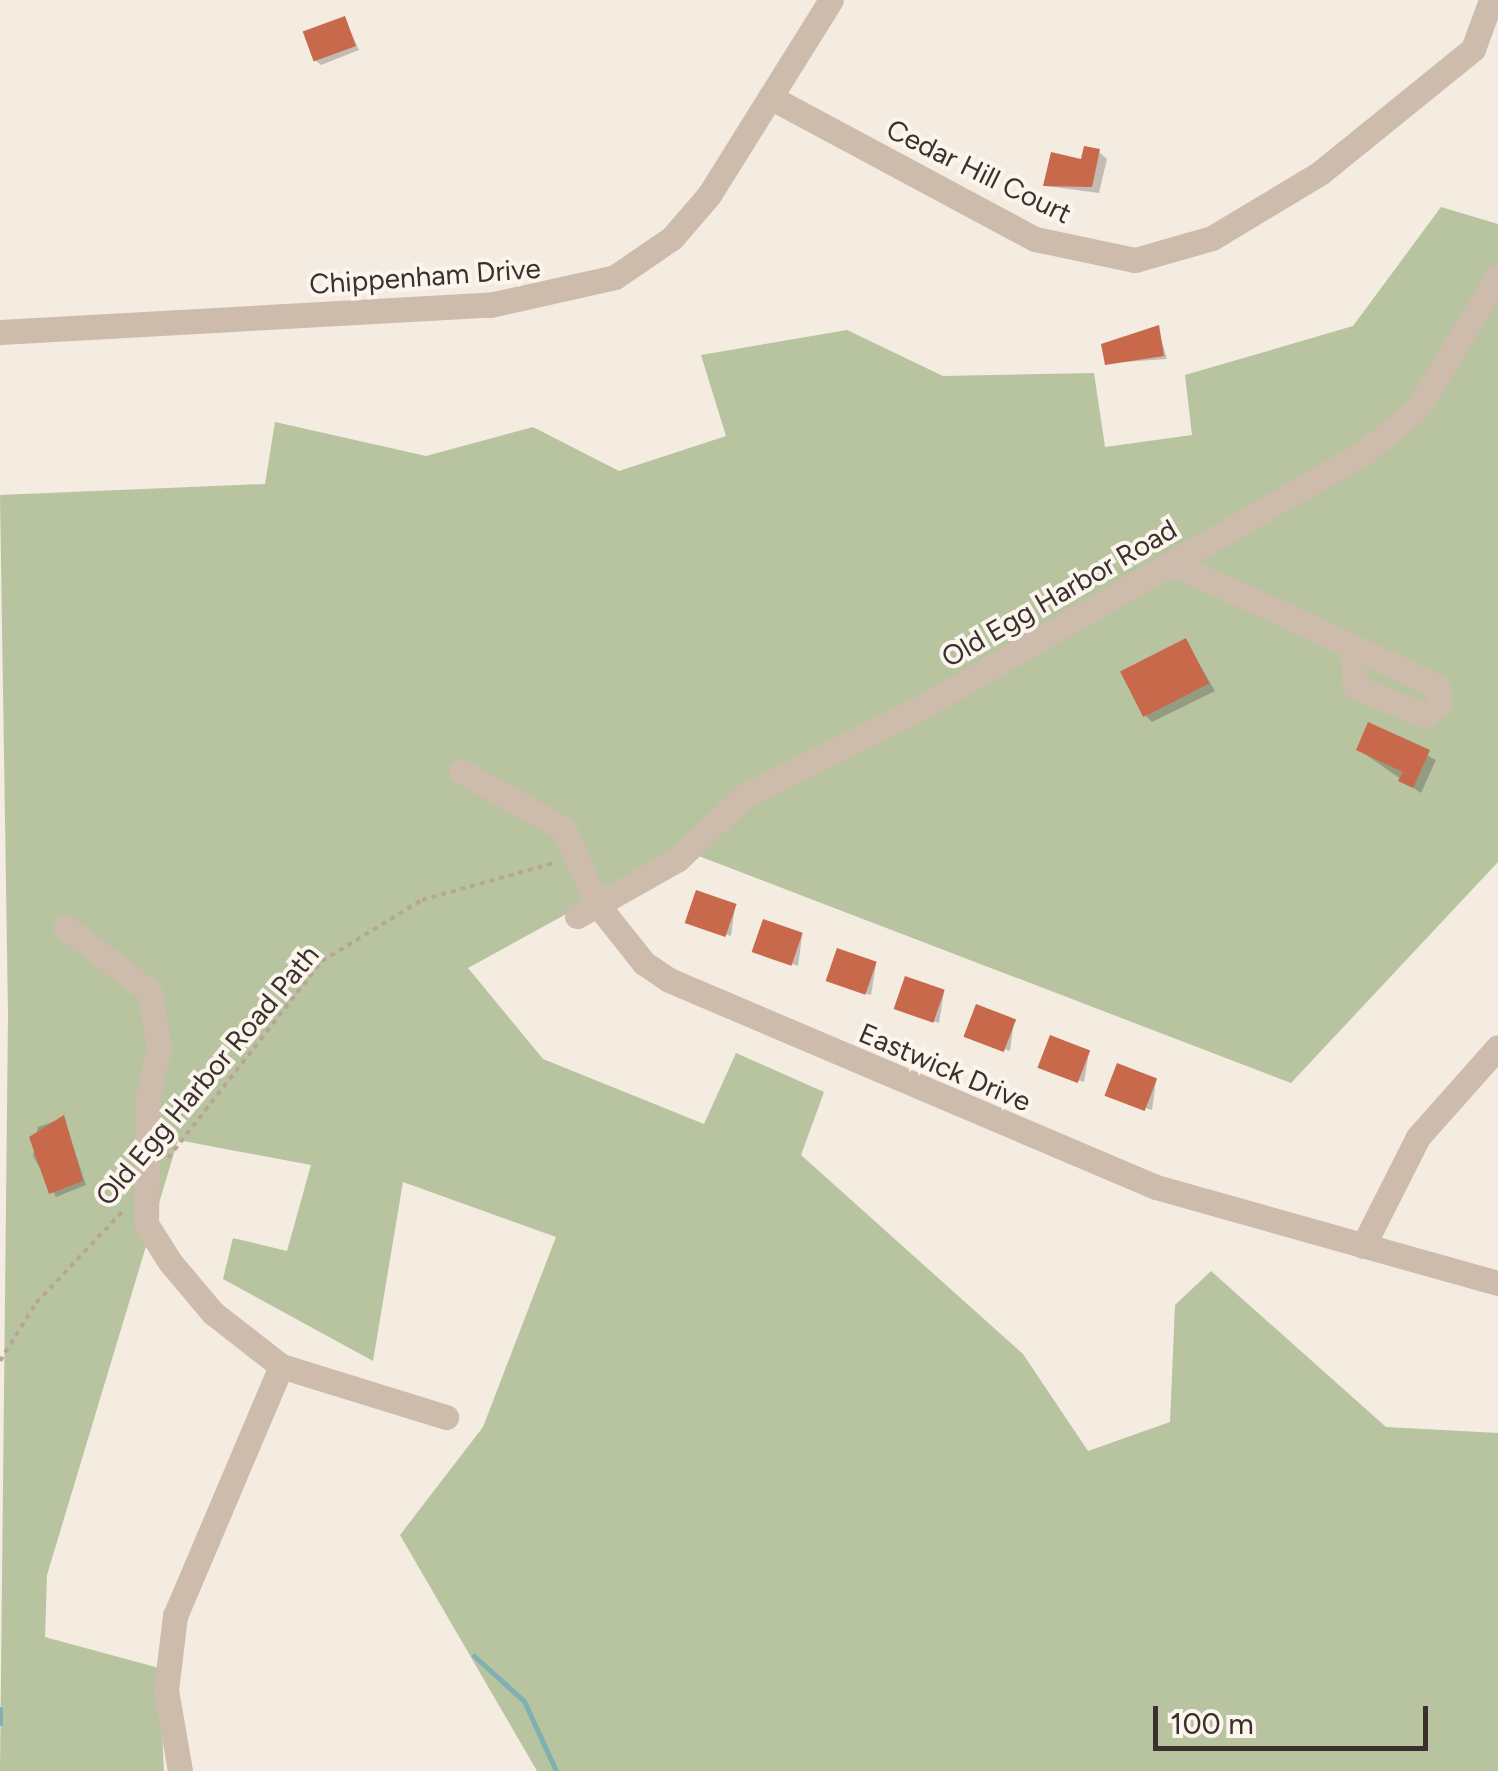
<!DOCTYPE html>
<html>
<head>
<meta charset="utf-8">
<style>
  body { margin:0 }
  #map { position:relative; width:1498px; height:1771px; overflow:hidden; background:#f4ebe1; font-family:Figtree,sans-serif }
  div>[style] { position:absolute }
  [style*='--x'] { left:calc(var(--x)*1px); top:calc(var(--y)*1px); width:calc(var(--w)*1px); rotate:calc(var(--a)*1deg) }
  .green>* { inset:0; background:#b8c4a0 }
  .shadow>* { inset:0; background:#0003 }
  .stream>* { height:5px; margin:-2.5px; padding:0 2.5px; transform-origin:2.5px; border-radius:2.5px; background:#7fb0b2 }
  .building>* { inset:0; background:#c8694b; transform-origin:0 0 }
  .path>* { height:4px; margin-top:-2px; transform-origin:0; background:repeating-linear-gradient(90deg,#b9a596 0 5px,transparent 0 10px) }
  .minor>* { height:25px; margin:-12.5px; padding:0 12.5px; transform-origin:12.5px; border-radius:12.5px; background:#cdbbac }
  span { translate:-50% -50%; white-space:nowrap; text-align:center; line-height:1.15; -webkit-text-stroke:8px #fbf5ee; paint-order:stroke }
  .street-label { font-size:28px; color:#3b302b }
  .scale { position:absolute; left:1153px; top:1706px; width:275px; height:45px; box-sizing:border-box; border:5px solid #3b302b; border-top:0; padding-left:12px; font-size:30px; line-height:35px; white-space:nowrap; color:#3b302b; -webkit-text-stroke:8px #fbf5ee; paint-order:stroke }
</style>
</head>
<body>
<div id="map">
  <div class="green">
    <i style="clip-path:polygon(1441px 207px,1498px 224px,1498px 862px,1291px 1083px,683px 850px,468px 968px,543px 1059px,704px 1124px,736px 1053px,824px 1092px,801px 1155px,1023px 1354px,1088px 1451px,1170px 1422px,1175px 1305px,1211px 1271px,1386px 1427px,1498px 1433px,1498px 1771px,537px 1771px,400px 1535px,483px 1427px,556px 1237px,403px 1182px,373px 1361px,223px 1279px,233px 1238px,287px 1251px,311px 1165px,178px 1140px,47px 1575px,45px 1637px,159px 1668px,164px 1771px,0 1771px,8px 1015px,0 495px,265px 484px,275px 422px,426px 456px,533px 427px,619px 471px,726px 436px,701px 355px,847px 330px,943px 376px,1094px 373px,1105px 447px,1192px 435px,1185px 375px,1353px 326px)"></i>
  </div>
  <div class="shadow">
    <i style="clip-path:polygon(345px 19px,359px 50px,321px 65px,316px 61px)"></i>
    <i style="clip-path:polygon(1099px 152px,1107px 159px,1099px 193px,1046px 186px)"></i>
    <i style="clip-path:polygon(1158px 328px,1167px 359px,1107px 363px)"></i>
    <i style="clip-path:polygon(1186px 641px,1215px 691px,1152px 722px,1145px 715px)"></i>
    <i style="clip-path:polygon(1370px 725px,1436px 760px,1421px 793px,1359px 750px)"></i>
    <i style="clip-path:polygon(735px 906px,731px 936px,688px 922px)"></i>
    <i style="clip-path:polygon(802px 936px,798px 966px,754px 951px)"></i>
    <i style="clip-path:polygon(876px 964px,871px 995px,828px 980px)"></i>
    <i style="clip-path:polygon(944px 992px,939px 1023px,896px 1008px)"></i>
    <i style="clip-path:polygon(1014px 1021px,1010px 1051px,967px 1037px)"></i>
    <i style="clip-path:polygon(1089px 1052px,1084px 1082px,1041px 1068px)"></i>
    <i style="clip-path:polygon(1156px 1080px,1152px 1110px,1108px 1096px)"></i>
    <i style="clip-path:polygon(64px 1118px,86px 1185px,56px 1197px,33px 1156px,38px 1127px)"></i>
  </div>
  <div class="stream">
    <i style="--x:474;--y:1656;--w:67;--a:42"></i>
    <i style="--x:524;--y:1701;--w:77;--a:65.4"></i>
    <i style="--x:0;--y:1709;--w:14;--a:90"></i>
  </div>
  <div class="building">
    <i style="left:345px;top:16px;width:32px;height:45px;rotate:70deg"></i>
    <i style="clip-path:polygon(1084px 146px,1100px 149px,1092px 187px,1043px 186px,1051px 152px,1081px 159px)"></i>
    <i style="clip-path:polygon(1159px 325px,1164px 356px,1105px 365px,1101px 344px)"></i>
    <i style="left:1186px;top:638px;width:51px;height:74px;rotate:63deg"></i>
    <i style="clip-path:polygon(1368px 722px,1430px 750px,1413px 788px,1398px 781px,1403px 772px,1356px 750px)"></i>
    <i style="left:696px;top:890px;width:43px;height:35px;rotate:19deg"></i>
    <i style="left:763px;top:919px;width:42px;height:35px;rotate:19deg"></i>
    <i style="left:837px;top:948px;width:42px;height:35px;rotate:19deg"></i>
    <i style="left:905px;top:976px;width:42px;height:35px;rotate:19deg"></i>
    <i style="left:976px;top:1004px;width:43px;height:35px;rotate:21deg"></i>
    <i style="left:1050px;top:1035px;width:43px;height:35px;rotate:21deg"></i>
    <i style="left:1117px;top:1063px;width:43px;height:35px;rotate:21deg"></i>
    <i style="clip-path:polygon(64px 1115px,83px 1181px,49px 1194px,29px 1137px)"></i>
  </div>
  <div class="path">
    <i style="--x:168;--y:1158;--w:250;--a:-52"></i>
    <i style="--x:322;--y:961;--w:117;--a:-31.4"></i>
    <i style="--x:422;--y:900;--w:137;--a:-15.7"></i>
    <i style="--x:0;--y:1361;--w:68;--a:-58.2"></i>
    <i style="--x:36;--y:1303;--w:127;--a:-46.6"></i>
  </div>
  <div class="minor">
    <i style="--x:770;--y:97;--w:301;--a:28.2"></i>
    <i style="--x:1035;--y:239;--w:102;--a:11.9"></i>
    <i style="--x:1135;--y:260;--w:80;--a:-15.9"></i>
    <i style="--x:1212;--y:238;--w:126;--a:-31"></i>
    <i style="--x:1320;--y:173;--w:197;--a:-39"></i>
    <i style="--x:1473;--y:49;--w:52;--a:-69.8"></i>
    <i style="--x:0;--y:332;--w:491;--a:-3.2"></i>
    <i style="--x:490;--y:305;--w:128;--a:-12.6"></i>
    <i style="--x:615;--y:277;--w:69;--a:-34.4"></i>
    <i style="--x:672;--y:238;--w:57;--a:-49.3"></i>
    <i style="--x:709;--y:195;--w:230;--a:-58"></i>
    <i style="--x:1171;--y:563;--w:159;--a:24.5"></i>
    <i style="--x:1316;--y:629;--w:135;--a:25.4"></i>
    <i style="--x:1438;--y:687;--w:17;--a:83"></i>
    <i style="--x:1440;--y:704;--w:19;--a:144"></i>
    <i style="--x:1425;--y:715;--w:75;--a:-158.2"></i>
    <i style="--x:1355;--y:687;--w:41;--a:-94.2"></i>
    <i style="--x:461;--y:771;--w:118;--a:29.4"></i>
    <i style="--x:564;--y:829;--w:82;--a:66.3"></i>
    <i style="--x:597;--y:904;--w:75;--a:51.5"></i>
    <i style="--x:644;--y:963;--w:30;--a:34"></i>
    <i style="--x:669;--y:980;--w:529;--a:23.03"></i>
    <i style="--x:1156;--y:1187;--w:355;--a:15.7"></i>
    <i style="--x:577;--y:916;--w:116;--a:-29.4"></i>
    <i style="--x:678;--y:859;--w:91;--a:-43.7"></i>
    <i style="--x:744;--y:796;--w:197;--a:-26.6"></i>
    <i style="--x:920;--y:708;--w:515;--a:-29.95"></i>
    <i style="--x:1366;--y:451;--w:67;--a:-39.6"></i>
    <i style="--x:1418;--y:408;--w:154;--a:-58.8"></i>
    <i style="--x:65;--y:927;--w:106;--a:37.3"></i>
    <i style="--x:149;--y:991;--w:56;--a:79.7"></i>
    <i style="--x:159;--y:1046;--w:50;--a:102.7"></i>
    <i style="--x:148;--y:1095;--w:129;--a:90.9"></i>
    <i style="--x:146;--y:1224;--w:45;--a:57.7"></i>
    <i style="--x:170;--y:1262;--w:67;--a:49.9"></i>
    <i style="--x:213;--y:1313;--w:86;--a:37.9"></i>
    <i style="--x:281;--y:1366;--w:173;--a:17.2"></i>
    <i style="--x:1363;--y:1246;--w:122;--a:-63.2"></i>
    <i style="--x:1418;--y:1137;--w:120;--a:-48.4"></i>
    <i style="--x:180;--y:1771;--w:82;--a:-99.8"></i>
    <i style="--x:166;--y:1690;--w:75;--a:-83.1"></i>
    <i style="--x:175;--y:1616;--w:272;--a:-67"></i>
  </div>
  <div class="street-label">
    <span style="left:979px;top:171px;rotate:26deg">Cedar Hill Court</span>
    <span style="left:425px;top:276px;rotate:-4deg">Chippenham Drive</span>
    <span style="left:1059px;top:593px;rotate:-30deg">Old Egg Harbor Road</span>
    <span style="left:945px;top:1067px;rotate:23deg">Eastwick Drive</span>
    <span style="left:207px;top:1075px;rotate:-50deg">Old Egg Harbor Road Path</span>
  </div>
  <div class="scale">100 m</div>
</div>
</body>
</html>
